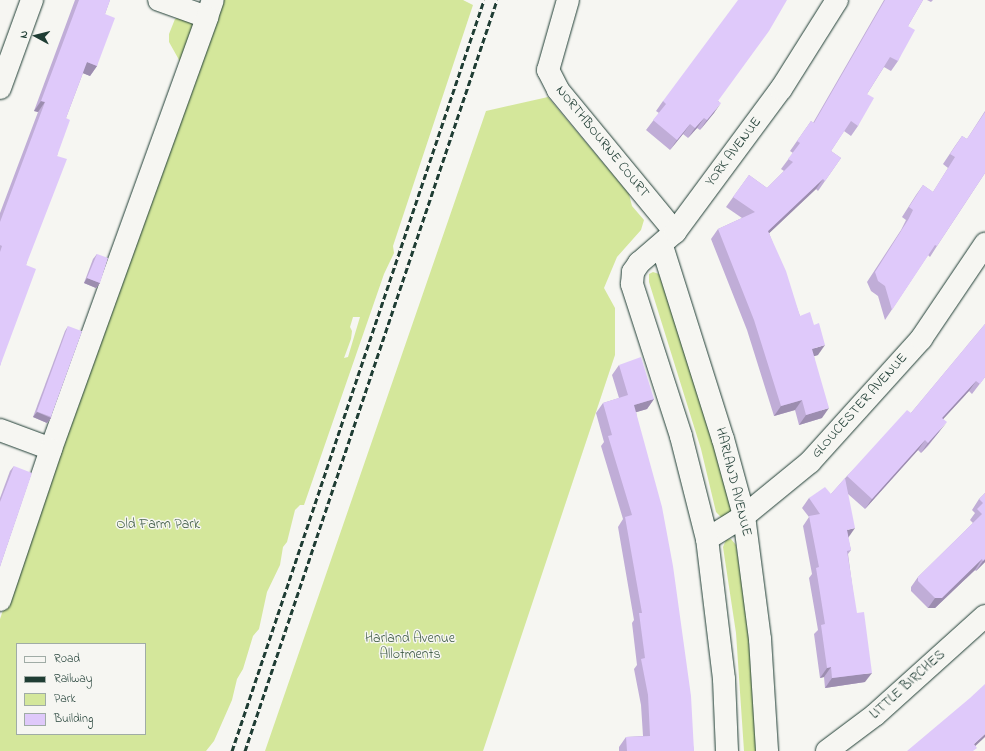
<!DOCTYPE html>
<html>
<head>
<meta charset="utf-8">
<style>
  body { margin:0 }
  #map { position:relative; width:985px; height:751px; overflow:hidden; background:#f6f6f2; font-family:"Indie Flower",sans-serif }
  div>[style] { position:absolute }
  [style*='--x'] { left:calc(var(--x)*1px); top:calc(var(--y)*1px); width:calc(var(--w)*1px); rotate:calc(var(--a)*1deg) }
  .green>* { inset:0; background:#d4e79b }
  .roads { filter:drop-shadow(0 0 1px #1f3d34) drop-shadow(0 0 1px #1f3d34) }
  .minor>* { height:22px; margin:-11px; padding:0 11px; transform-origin:11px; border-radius:11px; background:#f6f6f2 }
  .rail>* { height:3px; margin-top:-1.5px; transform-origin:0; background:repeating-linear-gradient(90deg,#1f3d34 0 6px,transparent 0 9px) }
  .wall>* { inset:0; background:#c0add7 }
  .shaded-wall>* { inset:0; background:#9c8daf }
  .building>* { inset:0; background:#dfc9fa; transform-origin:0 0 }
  span { translate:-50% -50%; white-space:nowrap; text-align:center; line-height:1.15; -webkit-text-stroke:3px #f6f6f2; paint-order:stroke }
  .street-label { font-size:14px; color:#1f3d34 }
  .park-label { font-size:14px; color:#435f49 }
  .legend { position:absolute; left:16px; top:643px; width:130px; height:92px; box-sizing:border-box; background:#f6f6f2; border:1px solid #a0aca6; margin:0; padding:5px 7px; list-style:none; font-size:12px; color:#1f3d34 }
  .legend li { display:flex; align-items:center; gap:8px; height:20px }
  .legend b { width:20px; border:1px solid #a0aca6 }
  .north { position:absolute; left:16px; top:16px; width:40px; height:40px; -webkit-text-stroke:3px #f6f6f2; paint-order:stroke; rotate:277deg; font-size:11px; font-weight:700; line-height:16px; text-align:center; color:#1f3d34 }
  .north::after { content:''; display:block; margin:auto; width:14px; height:18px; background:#1f3d34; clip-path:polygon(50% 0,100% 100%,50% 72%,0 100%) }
</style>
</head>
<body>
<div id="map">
  <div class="green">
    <i style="clip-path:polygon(evenodd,218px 0,463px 0,473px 5px,393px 246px,394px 253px,384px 274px,304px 505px,300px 505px,295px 510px,287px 542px,283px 547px,280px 565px,267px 592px,259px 629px,253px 636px,243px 669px,237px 679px,232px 700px,214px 741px,206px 751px,0 751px,0 619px,55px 458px,183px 67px,169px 42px,169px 34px,175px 19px,218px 0,353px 317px,360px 317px,348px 357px,344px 358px,351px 339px,352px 331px,350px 327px,353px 317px,218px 0,17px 644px,145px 644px,145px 734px,17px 734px,17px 644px)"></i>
    <i style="clip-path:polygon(548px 97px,629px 194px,632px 206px,644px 220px,641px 230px,617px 257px,604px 288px,615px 308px,615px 355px,483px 751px,265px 751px,486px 111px)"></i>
    <i style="clip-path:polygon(653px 272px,659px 274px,719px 460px,731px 510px,731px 514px,723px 519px,716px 512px,701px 449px,649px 282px,649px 274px)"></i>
    <i style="clip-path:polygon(731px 539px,736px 545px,747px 612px,758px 751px,744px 751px,736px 633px,723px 547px,726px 540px)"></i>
  </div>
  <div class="roads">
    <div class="minor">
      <i style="--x:159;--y:0;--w:51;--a:19.5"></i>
      <i style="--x:207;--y:17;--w:18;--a:-71"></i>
      <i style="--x:568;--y:0;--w:73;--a:105.9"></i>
      <i style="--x:548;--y:70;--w:22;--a:63"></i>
      <i style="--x:558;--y:90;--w:184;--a:50.5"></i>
      <i style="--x:0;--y:88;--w:94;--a:-70"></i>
      <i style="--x:662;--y:246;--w:202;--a:72.5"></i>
      <i style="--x:723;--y:439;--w:80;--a:74.7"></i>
      <i style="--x:744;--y:516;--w:124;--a:82.6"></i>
      <i style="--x:760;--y:639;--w:112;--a:86.4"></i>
      <i style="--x:0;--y:430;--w:54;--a:20.4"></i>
      <i style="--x:51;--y:449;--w:459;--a:-70.1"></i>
      <i style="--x:707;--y:539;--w:44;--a:-31.9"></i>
      <i style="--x:744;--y:516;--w:85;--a:-39.3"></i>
      <i style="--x:810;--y:462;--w:166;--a:-47.9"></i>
      <i style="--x:921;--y:339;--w:115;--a:-56"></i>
      <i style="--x:0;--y:600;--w:159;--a:-71.3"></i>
      <i style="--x:727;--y:751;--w:72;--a:-92.4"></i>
      <i style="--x:724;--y:679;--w:141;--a:-96.9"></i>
      <i style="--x:707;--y:539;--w:106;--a:-104.2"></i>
      <i style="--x:681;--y:436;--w:160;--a:-107.9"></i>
      <i style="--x:632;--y:284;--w:12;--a:-85"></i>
      <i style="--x:633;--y:272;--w:11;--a:-56"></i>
      <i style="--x:639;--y:263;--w:48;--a:-40.7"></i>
      <i style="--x:675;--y:232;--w:178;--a:-53.5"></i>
      <i style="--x:781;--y:89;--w:105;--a:-57.8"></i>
      <i style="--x:827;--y:751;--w:60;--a:-36.9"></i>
      <i style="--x:875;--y:715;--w:148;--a:-42"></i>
    </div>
  </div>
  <div class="rail">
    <i style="--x:232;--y:751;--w:792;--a:-71.45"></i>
    <i style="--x:245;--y:751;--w:792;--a:-71.45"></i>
  </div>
  <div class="wall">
    <i style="clip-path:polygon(75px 0,110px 0,105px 14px,97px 66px,90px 76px,83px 73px,66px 118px,57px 156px,26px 265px,0 366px,0 213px,38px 112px,34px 111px)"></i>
    <i style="clip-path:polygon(884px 0,923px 0,908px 26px,898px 61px,891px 71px,884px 67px,867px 94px,858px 126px,851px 136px,844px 131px,831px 151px,841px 158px,818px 191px,816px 189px,769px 233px,800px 316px,818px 355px,814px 356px,822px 418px,799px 425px,795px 410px,774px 416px,747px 330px,711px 239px,718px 229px,742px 218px,726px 207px,749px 175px,767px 188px,784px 171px,781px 169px,793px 153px,790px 151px,811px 121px,813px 123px)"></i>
    <i style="clip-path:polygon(927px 0,933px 0,931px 2px)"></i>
    <i style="clip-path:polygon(663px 101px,719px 101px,714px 113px,700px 130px,697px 128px,688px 138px,683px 134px,670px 150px,646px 130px,659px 113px,656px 111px)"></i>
    <i style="clip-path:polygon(985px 111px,985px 173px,937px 246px,930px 257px,928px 255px,885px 320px,878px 296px,871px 291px,867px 282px,901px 230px,906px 220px,902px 217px,916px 195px,923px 185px,933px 192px,948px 168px,943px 164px,955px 146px,962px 136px,967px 139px)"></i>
    <i style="clip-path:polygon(97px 254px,100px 283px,96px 288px,84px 283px,93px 259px)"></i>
    <i style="clip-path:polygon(985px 324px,985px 377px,972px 394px,969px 391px,943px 419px,939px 432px,928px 446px,921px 453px,918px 450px,865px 509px,848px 494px,848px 538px,851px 550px,848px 554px,865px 682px,825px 688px,824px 677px,820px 678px,814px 634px,818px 630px,809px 578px,812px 574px,803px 526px,809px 517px,802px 508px,809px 498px,831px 494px,847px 476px,911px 413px)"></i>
    <i style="clip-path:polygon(68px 326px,51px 418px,47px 423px,33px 417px,65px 331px)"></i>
    <i style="clip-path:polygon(619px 365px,654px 399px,647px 409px,636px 412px,694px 751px,619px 751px,619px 747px,626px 737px,643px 736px,641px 705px,634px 669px,637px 665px,632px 623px,634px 620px,618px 527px,623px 519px,601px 446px,604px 442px,596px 413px,603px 403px,619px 398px,612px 375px)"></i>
    <i style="clip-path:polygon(14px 466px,0 567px,0 498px,10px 471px)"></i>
    <i style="clip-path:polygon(985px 493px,985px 562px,976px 571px,975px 570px,935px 608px,928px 608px,911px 591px,911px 587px,918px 577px,973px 523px,970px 520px,975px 513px,972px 510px,979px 499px)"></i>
  </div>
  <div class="shaded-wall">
    <i style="clip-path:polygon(87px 62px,97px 66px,90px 76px,80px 72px)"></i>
    <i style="clip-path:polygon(41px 101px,45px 102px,38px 112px,34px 111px)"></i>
    <i style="clip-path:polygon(721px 103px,714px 113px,700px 130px,707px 120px)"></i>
    <i style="clip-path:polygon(704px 118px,697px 128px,688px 138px,695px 128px)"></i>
    <i style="clip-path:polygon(690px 124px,683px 134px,670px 150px,677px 140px)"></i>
    <i style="clip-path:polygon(823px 179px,816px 189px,761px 241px,768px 231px)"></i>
    <i style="clip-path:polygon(87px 278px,100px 283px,96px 288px,84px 283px)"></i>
    <i style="clip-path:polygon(825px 345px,818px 355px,805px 359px,812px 349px)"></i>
    <i style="clip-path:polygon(976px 381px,969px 391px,935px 428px,942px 418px)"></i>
    <i style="clip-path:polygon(654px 399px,647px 409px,627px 415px,634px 405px)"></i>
    <i style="clip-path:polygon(802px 400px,795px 410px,774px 416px,781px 406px)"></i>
    <i style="clip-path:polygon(829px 408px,822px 418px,799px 425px,806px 415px)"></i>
    <i style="clip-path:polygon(37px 412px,51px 418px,47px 423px,33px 417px)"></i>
    <i style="clip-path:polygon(947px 422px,939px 432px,921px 453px,928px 443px)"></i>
    <i style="clip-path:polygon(925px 440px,918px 450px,865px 509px,872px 499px)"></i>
    <i style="clip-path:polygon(855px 528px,848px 538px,847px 530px)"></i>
    <i style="clip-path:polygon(982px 559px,975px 570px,935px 608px,928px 608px,935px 598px)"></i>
    <i style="clip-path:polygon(985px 559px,985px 562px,976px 571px,983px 561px)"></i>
    <i style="clip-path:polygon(831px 667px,824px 677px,820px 678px,827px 668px)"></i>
    <i style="clip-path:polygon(872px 673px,865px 682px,825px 688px,832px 678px)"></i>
    <i style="clip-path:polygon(985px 734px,985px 737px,970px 751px,974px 744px)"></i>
  </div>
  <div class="building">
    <i style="clip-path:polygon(79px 0,110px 0,105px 14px,115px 18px,97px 66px,87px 62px,66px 118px,70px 120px,57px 156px,67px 159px,26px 265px,36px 269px,0 366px,0 252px,2px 246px,0 245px,0 222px,45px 102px,41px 101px)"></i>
    <i style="clip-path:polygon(738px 0,787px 0,769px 31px,718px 101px,721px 103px,707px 120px,704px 118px,695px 128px,690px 124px,677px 140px,653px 120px,666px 104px,663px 101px)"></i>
    <i style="clip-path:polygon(885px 0,923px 0,908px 26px,915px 30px,898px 61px,890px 57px,867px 94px,874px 98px,858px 126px,851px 121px,831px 151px,841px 158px,825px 181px,823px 179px,768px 231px,786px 271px,800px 316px,810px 312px,814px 325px,819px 323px,825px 345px,812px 349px,829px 408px,806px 415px,802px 400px,781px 406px,754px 320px,718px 229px,755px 212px,733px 197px,749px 175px,767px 188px,793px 162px,788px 159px,800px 143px,797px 141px,811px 121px,814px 123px)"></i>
    <i style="clip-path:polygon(985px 112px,985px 173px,937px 246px,935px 245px,892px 310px,885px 286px,878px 281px,875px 272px,908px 220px,913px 210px,909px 207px,923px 185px,933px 192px,955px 157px,950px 154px,962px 136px,967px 139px)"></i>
    <i style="clip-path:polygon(97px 254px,108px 258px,100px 283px,87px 278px)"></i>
    <i style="clip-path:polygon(985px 324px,985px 377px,980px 384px,976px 381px,942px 418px,947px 422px,935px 435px,928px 443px,925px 440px,872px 499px,847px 476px,907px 410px,911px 413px)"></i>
    <i style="left:68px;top:326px;width:15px;height:91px;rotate:20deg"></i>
    <i style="clip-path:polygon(641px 357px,654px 399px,634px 405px,662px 507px,673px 566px,691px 696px,694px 751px,627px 751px,626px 737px,650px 736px,648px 695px,641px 659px,645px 658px,639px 613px,642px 613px,625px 517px,632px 515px,608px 436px,612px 435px,603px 403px,628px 395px,619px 365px)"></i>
    <i style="clip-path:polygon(14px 466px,32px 473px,0 567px,0 502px)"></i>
    <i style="clip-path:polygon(845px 478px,855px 528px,847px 530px,851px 550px,847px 551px,857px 613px,864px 612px,872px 673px,832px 678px,831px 667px,827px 668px,821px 625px,825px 624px,816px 568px,819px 567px,809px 516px,820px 514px,809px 498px,825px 487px,831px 494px)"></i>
    <i style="clip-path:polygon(985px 493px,985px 559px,983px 561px,982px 559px,942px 598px,935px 598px,918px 581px,918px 577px,982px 514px,977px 509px,983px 503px,979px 499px)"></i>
    <i style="clip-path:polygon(985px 684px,985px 734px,974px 744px,977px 748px,973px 751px,907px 751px,970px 698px)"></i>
  </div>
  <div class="street-label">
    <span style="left:602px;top:142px;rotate:51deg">NORTHBOURNE COURT</span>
    <span style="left:734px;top:152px;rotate:-53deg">YORK AVENUE</span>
    <span style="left:860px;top:406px;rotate:-48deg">GLOUCESTER AVENUE</span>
    <span style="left:733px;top:482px;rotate:76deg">HARLAND AVENUE</span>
    <span style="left:908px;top:685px;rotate:-42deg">LITTLE BIRCHES</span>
  </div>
  <div class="park-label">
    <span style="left:158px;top:525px">Old Farm Park</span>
    <span style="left:410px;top:647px">Harland Avenue<br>Allotments</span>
  </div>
  <ul class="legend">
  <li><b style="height:5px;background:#f6f6f2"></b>Road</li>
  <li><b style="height:5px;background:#1f3d34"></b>Railway</li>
  <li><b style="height:11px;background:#d4e79b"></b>Park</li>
  <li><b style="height:11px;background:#dfc9fa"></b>Building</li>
  </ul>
  <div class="north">N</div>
</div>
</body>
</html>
